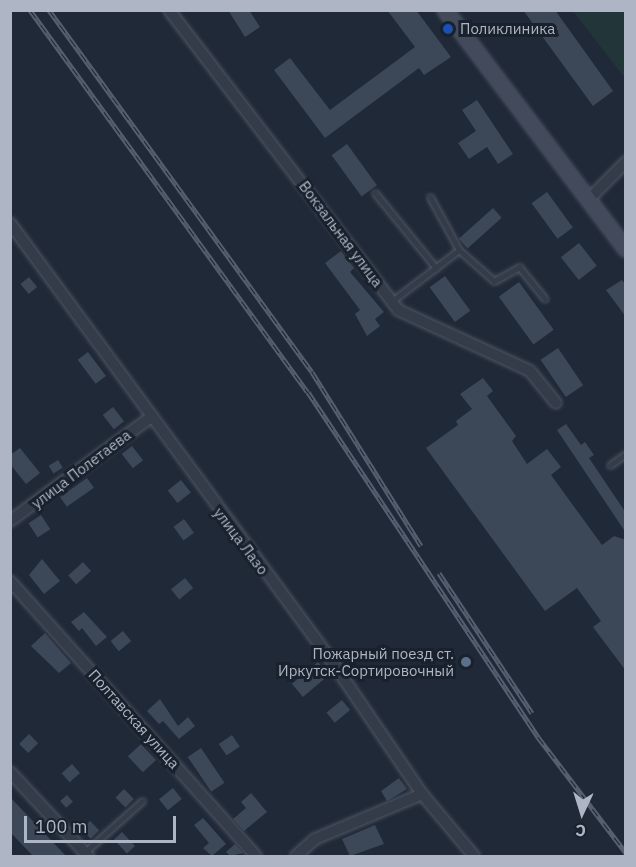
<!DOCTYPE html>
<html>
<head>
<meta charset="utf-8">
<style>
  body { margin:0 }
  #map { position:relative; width:636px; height:867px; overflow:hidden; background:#202938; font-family:"IBM Plex Sans",sans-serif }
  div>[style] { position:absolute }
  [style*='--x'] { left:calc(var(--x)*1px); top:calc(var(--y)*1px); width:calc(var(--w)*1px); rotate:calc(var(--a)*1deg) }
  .green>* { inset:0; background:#223639 }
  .building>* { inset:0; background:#3c4758; transform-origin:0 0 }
  .roads { filter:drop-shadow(0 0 2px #4e5663) drop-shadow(0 0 2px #4e5663) }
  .lane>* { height:5px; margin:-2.5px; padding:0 2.5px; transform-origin:2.5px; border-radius:2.5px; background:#343b49 }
  .street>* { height:10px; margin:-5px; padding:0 5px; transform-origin:5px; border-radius:5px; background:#343b49 }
  .secondary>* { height:14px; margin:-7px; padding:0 7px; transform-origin:7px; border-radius:7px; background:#424a5c }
  .rail>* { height:5px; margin-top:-2.5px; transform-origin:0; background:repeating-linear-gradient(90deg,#19212d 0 9px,#565f70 0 18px); box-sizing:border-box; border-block:2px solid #565f70 }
  .dots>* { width:16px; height:16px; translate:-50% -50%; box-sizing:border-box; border:3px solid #19212d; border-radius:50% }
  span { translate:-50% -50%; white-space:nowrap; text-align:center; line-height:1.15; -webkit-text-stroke:6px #19212d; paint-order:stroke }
  .poi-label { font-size:15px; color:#aeb6c5 }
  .left { translate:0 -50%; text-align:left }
  .right { translate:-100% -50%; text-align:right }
  .street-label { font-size:15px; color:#aeb6c5 }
  .frame { position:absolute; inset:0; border:12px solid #aeb6c5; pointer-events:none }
  .north { position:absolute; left:552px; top:783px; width:60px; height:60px; -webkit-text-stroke:4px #19212d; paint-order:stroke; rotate:184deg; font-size:16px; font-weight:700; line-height:24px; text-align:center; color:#aeb6c5 }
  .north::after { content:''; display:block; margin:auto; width:21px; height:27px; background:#aeb6c5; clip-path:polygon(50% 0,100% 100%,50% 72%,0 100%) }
  .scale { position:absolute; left:24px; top:816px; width:152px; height:27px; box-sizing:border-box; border:3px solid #aeb6c5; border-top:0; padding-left:8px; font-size:18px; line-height:21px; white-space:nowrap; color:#aeb6c5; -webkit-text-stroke:4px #19212d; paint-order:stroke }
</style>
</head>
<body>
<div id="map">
  <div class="green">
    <i style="clip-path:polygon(573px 11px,625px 11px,625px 77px,624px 77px)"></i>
  </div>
  <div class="building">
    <i style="clip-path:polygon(228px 10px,249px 10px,260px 27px,245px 37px)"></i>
    <i style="clip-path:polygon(387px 10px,416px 10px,451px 57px,424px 75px,419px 68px,325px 138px,274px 70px,290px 58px,330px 110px,415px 47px)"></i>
    <i style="clip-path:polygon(523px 10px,555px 10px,613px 91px,593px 106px)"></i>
    <i style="clip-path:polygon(477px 100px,513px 154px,498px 164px,487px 147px,469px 159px,458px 143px,476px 131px,462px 110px)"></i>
    <i style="left:347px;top:144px;width:51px;height:19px;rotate:54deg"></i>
    <i style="left:547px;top:192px;width:44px;height:19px;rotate:54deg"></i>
    <i style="left:493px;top:208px;width:13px;height:46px;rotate:48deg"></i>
    <i style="left:579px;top:243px;width:29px;height:23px;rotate:52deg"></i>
    <i style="clip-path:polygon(341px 251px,354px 268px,350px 272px,384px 312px,375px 319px,380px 326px,367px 336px,355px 314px,360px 310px,325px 263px)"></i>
    <i style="left:445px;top:276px;width:43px;height:19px;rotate:54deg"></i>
    <i style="left:29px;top:277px;width:13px;height:11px;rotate:51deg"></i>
    <i style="clip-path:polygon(622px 280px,626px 285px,626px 317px,606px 290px)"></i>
    <i style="left:519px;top:282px;width:59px;height:25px;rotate:54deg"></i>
    <i style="left:558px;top:348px;width:45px;height:21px;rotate:56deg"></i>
    <i style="left:88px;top:352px;width:30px;height:13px;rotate:53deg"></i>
    <i style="clip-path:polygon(483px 378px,493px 391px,487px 396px,516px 436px,512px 441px,527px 464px,547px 449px,561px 467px,551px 475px,602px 545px,614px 536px,626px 540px,626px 671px,593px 627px,601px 621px,577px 588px,545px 611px,426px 448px,458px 425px,456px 421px,472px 409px,460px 394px)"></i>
    <i style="left:113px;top:407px;width:18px;height:13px;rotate:52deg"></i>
    <i style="clip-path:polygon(566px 424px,581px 445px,585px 442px,594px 455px,589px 458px,626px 513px,626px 533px,557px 430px)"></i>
    <i style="left:132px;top:446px;width:18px;height:13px;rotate:52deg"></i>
    <i style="clip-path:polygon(20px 448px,40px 473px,26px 484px,10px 464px,10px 455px)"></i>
    <i style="left:58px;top:460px;width:9px;height:11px;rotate:58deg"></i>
    <i style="left:87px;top:478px;width:12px;height:33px;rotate:55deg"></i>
    <i style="left:181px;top:480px;width:16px;height:17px;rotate:52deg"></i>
    <i style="left:41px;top:515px;width:17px;height:15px;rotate:57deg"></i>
    <i style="left:184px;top:519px;width:17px;height:13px;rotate:54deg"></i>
    <i style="clip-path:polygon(42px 559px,60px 581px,44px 594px,29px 575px)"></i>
    <i style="left:83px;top:562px;width:12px;height:20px;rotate:48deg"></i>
    <i style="left:185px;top:578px;width:13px;height:18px;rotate:51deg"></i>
    <i style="clip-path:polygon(84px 612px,107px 637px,96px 646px,82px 628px,79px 631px,71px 622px)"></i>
    <i style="left:123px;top:631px;width:13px;height:16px;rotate:51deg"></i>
    <i style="clip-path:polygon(45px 633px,71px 663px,59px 673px,31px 646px)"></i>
    <i style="left:318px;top:662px;width:17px;height:34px;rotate:50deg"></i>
    <i style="clip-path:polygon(160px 699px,178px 726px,188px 717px,195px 726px,179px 739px,163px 721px,159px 724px,147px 711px)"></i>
    <i style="left:342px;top:700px;width:13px;height:20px;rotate:51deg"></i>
    <i style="left:29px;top:734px;width:13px;height:14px;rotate:45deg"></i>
    <i style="left:232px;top:735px;width:14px;height:16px;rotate:56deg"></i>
    <i style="left:141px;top:744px;width:22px;height:18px;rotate:47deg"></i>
    <i style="left:201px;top:748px;width:42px;height:16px;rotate:56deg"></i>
    <i style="left:72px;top:764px;width:12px;height:14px;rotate:48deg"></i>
    <i style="clip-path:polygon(399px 778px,407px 789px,387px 801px,381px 791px)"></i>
    <i style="left:173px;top:788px;width:14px;height:18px;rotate:51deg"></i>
    <i style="left:124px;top:789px;width:14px;height:12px;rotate:45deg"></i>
    <i style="clip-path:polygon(251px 793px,267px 812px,244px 831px,233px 819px,246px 808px,241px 802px)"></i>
    <i style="left:67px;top:795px;width:9px;height:9px;rotate:49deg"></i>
    <i style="clip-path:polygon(10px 797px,66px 856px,33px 856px,10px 832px)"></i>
    <i style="clip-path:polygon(203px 818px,226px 844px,212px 856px,203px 848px,209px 843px,194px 825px)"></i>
    <i style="left:90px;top:821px;width:13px;height:12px;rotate:45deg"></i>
    <i style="clip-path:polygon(375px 825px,384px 844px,350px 856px,342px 839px)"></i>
    <i style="left:122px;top:832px;width:19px;height:11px;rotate:47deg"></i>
    <i style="clip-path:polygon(235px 844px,243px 853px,230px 856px,226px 852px)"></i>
  </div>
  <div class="roads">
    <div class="lane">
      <i style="--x:375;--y:193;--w:97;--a:50.9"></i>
      <i style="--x:430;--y:197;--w:60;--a:61.3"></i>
      <i style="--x:459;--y:250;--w:47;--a:41.5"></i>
      <i style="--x:494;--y:281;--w:29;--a:-29"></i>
      <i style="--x:519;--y:267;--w:41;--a:50.9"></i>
      <i style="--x:392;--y:301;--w:84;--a:-37.3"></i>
      <i style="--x:610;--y:465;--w:19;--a:-35"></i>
      <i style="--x:84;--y:853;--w:78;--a:-41.9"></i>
    </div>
    <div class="street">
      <i style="--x:169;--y:10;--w:377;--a:52.6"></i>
      <i style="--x:398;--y:310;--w:145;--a:24.8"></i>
      <i style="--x:530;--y:371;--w:41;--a:50.9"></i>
      <i style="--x:588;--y:200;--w:54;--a:-45"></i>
      <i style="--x:10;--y:223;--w:542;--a:53.7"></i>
      <i style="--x:331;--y:660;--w:162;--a:55.8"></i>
      <i style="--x:422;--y:794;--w:81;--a:50"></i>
      <i style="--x:10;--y:521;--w:175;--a:-36.4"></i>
      <i style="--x:10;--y:581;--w:369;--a:48.2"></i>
      <i style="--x:10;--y:772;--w:115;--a:47.1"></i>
      <i style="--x:296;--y:856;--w:25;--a:-42"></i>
      <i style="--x:315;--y:839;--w:116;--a:-22.8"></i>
    </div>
    <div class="secondary">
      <i style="--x:445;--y:10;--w:300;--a:52.9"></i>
    </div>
  </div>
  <div class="rail">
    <i style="--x:30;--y:10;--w:472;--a:54"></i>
    <i style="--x:308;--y:392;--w:415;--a:56.3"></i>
    <i style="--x:538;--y:737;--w:146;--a:52.8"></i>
    <i style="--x:49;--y:10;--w:447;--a:54"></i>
    <i style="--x:312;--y:372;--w:205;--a:57.9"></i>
    <i style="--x:439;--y:573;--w:168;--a:56.4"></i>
  </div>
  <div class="dots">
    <i style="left:448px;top:29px;background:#1a4fb4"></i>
    <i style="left:466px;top:662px;background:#5c6f8a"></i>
  </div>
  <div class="poi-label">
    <span class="left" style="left:460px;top:29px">Поликлиника</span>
    <span class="right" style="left:454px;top:662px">Пожарный поезд ст.<br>Иркутск-Сортировочный</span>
  </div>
  <div class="street-label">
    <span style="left:341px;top:234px;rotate:53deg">Вокзальная улица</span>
    <span style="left:81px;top:469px;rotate:-37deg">улица Полетаева</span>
    <span style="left:241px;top:541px;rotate:53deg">улица Лазо</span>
    <span style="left:134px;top:719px;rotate:48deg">Полтавская улица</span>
  </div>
  <div class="frame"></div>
  <div class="north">С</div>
  <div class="scale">100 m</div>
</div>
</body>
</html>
